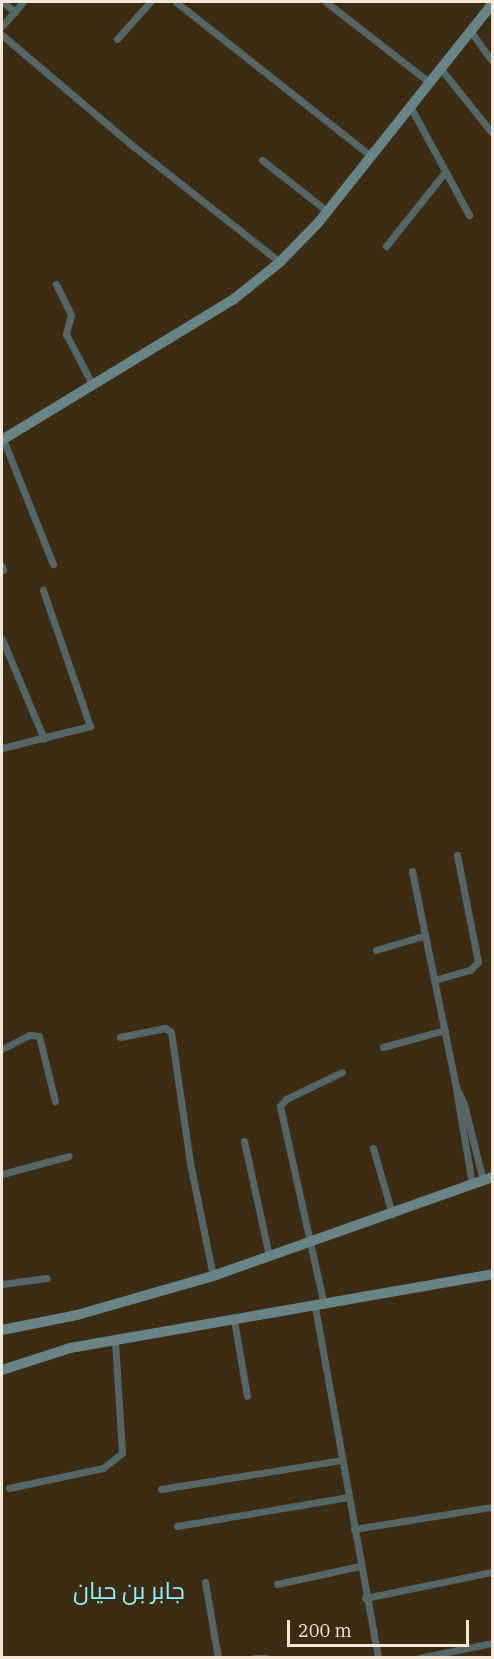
<!DOCTYPE html>
<html>
<head>
<meta charset="utf-8">
<style>
  body { margin:0 }
  #map { position:relative; width:494px; height:1659px; overflow:hidden; background:#3d2c14; font-family:"IBM Plex Serif",Cairo,serif }
  div>[style] { position:absolute }
  [style*='--x'] { left:calc(var(--x)*1px); top:calc(var(--y)*1px); width:calc(var(--w)*1px); rotate:calc(var(--a)*1deg) }
  .street>* { height:7px; margin:-3.5px; padding:0 3.5px; transform-origin:3.5px; border-radius:3.5px; background:#556667 }
  .secondary>* { height:10px; margin:-5px; padding:0 5px; transform-origin:5px; border-radius:5px; background:#698486 }
  span { translate:-50% -50%; white-space:nowrap; text-align:center; line-height:1.15; -webkit-text-stroke:6px #3d2c14; paint-order:stroke }
  .quarter-label { font-size:24px; color:#87f3fa }
  .frame { position:absolute; inset:0; border:3px solid #f2e7d8; pointer-events:none }
  .scale { position:absolute; left:287px; top:1620px; width:182px; height:27px; box-sizing:border-box; border:3px solid #f2e7d8; border-top:0; padding-left:8px; font-size:18px; line-height:21px; white-space:nowrap; color:#f2e7d8; -webkit-text-stroke:4px #3d2c14; paint-order:stroke }
</style>
</head>
<body>
<div id="map">
  <div class="street">
    <i style="--x:3;--y:2;--w:16;--a:40"></i>
    <i style="--x:176;--y:2;--w:248;--a:38.3"></i>
    <i style="--x:326;--y:2;--w:132;--a:37.9"></i>
    <i style="--x:2;--y:26;--w:32;--a:-49"></i>
    <i style="--x:471;--y:32;--w:36;--a:54"></i>
    <i style="--x:2;--y:35;--w:172;--a:40.3"></i>
    <i style="--x:133;--y:146;--w:187;--a:38.3"></i>
    <i style="--x:117;--y:39;--w:50;--a:-48.3"></i>
    <i style="--x:441;--y:69;--w:82;--a:51.4"></i>
    <i style="--x:411;--y:108;--w:122;--a:61.5"></i>
    <i style="--x:262;--y:160;--w:83;--a:38.1"></i>
    <i style="--x:386;--y:246;--w:95;--a:-51.4"></i>
    <i style="--x:56;--y:284;--w:34;--a:64"></i>
    <i style="--x:71;--y:315;--w:20;--a:105"></i>
    <i style="--x:66;--y:334;--w:56;--a:62.5"></i>
    <i style="--x:3;--y:439;--w:135;--a:68.2"></i>
    <i style="--x:2;--y:566;--w:4;--a:76"></i>
    <i style="--x:2;--y:639;--w:108;--a:67.2"></i>
    <i style="--x:2;--y:748;--w:91;--a:-14"></i>
    <i style="--x:90;--y:726;--w:144;--a:-109.1"></i>
    <i style="--x:412;--y:871;--w:220;--a:78.5"></i>
    <i style="--x:456;--y:1087;--w:19;--a:65"></i>
    <i style="--x:464;--y:1104;--w:79;--a:76.1"></i>
    <i style="--x:376;--y:950;--w:49;--a:-16.6"></i>
    <i style="--x:434;--y:980;--w:37;--a:-16"></i>
    <i style="--x:470;--y:970;--w:11;--a:-45"></i>
    <i style="--x:478;--y:962;--w:109;--a:-101.1"></i>
    <i style="--x:120;--y:1037;--w:46;--a:-11.3"></i>
    <i style="--x:165;--y:1028;--w:7;--a:34"></i>
    <i style="--x:171;--y:1032;--w:132;--a:81.7"></i>
    <i style="--x:190;--y:1163;--w:115;--a:78.5"></i>
    <i style="--x:383;--y:1047;--w:64;--a:-15.3"></i>
    <i style="--x:2;--y:1049;--w:31;--a:-27"></i>
    <i style="--x:30;--y:1035;--w:9;--a:6"></i>
    <i style="--x:39;--y:1036;--w:67;--a:76.2"></i>
    <i style="--x:456;--y:1089;--w:96;--a:80.4"></i>
    <i style="--x:244;--y:1141;--w:118;--a:77.7"></i>
    <i style="--x:373;--y:1148;--w:69;--a:73.9"></i>
    <i style="--x:2;--y:1174;--w:69;--a:-15"></i>
    <i style="--x:2;--y:1284;--w:45;--a:-7.6"></i>
    <i style="--x:324;--y:1305;--w:204;--a:-102.5"></i>
    <i style="--x:280;--y:1106;--w:9;--a:-49"></i>
    <i style="--x:286;--y:1099;--w:62;--a:-25.7"></i>
    <i style="--x:315;--y:1307;--w:357;--a:79.8"></i>
    <i style="--x:234;--y:1320;--w:77;--a:80.3"></i>
    <i style="--x:9;--y:1488;--w:96;--a:-12"></i>
    <i style="--x:103;--y:1468;--w:24;--a:-38"></i>
    <i style="--x:122;--y:1453;--w:112;--a:-93.6"></i>
    <i style="--x:161;--y:1489;--w:184;--a:-9.1"></i>
    <i style="--x:177;--y:1526;--w:174;--a:-9.6"></i>
    <i style="--x:354;--y:1529;--w:140;--a:-9.1"></i>
    <i style="--x:205;--y:1582;--w:77;--a:80.3"></i>
    <i style="--x:277;--y:1584;--w:85;--a:-12.2"></i>
    <i style="--x:365;--y:1598;--w:130;--a:-11.6"></i>
    <i style="--x:254;--y:1658;--w:12;--a:0"></i>
    <i style="--x:419;--y:1658;--w:75;--a:-11.6"></i>
  </div>
  <div class="secondary">
    <i style="--x:2;--y:440;--w:271;--a:-31.3"></i>
    <i style="--x:234;--y:299;--w:59;--a:-38.8"></i>
    <i style="--x:280;--y:262;--w:54;--a:-45.7"></i>
    <i style="--x:318;--y:223;--w:280;--a:-51.5"></i>
    <i style="--x:2;--y:1330;--w:76;--a:-11.3"></i>
    <i style="--x:77;--y:1315;--w:141;--a:-16"></i>
    <i style="--x:213;--y:1276;--w:296;--a:-19.5"></i>
    <i style="--x:2;--y:1370;--w:71;--a:-17.9"></i>
    <i style="--x:70;--y:1348;--w:428;--a:-9.9"></i>
  </div>
  <div class="quarter-label">
    <span style="left:129px;top:1591px">جابر بن حيان</span>
  </div>
  <div class="frame"></div>
  <div class="scale">200 m</div>
</div>
</body>
</html>
